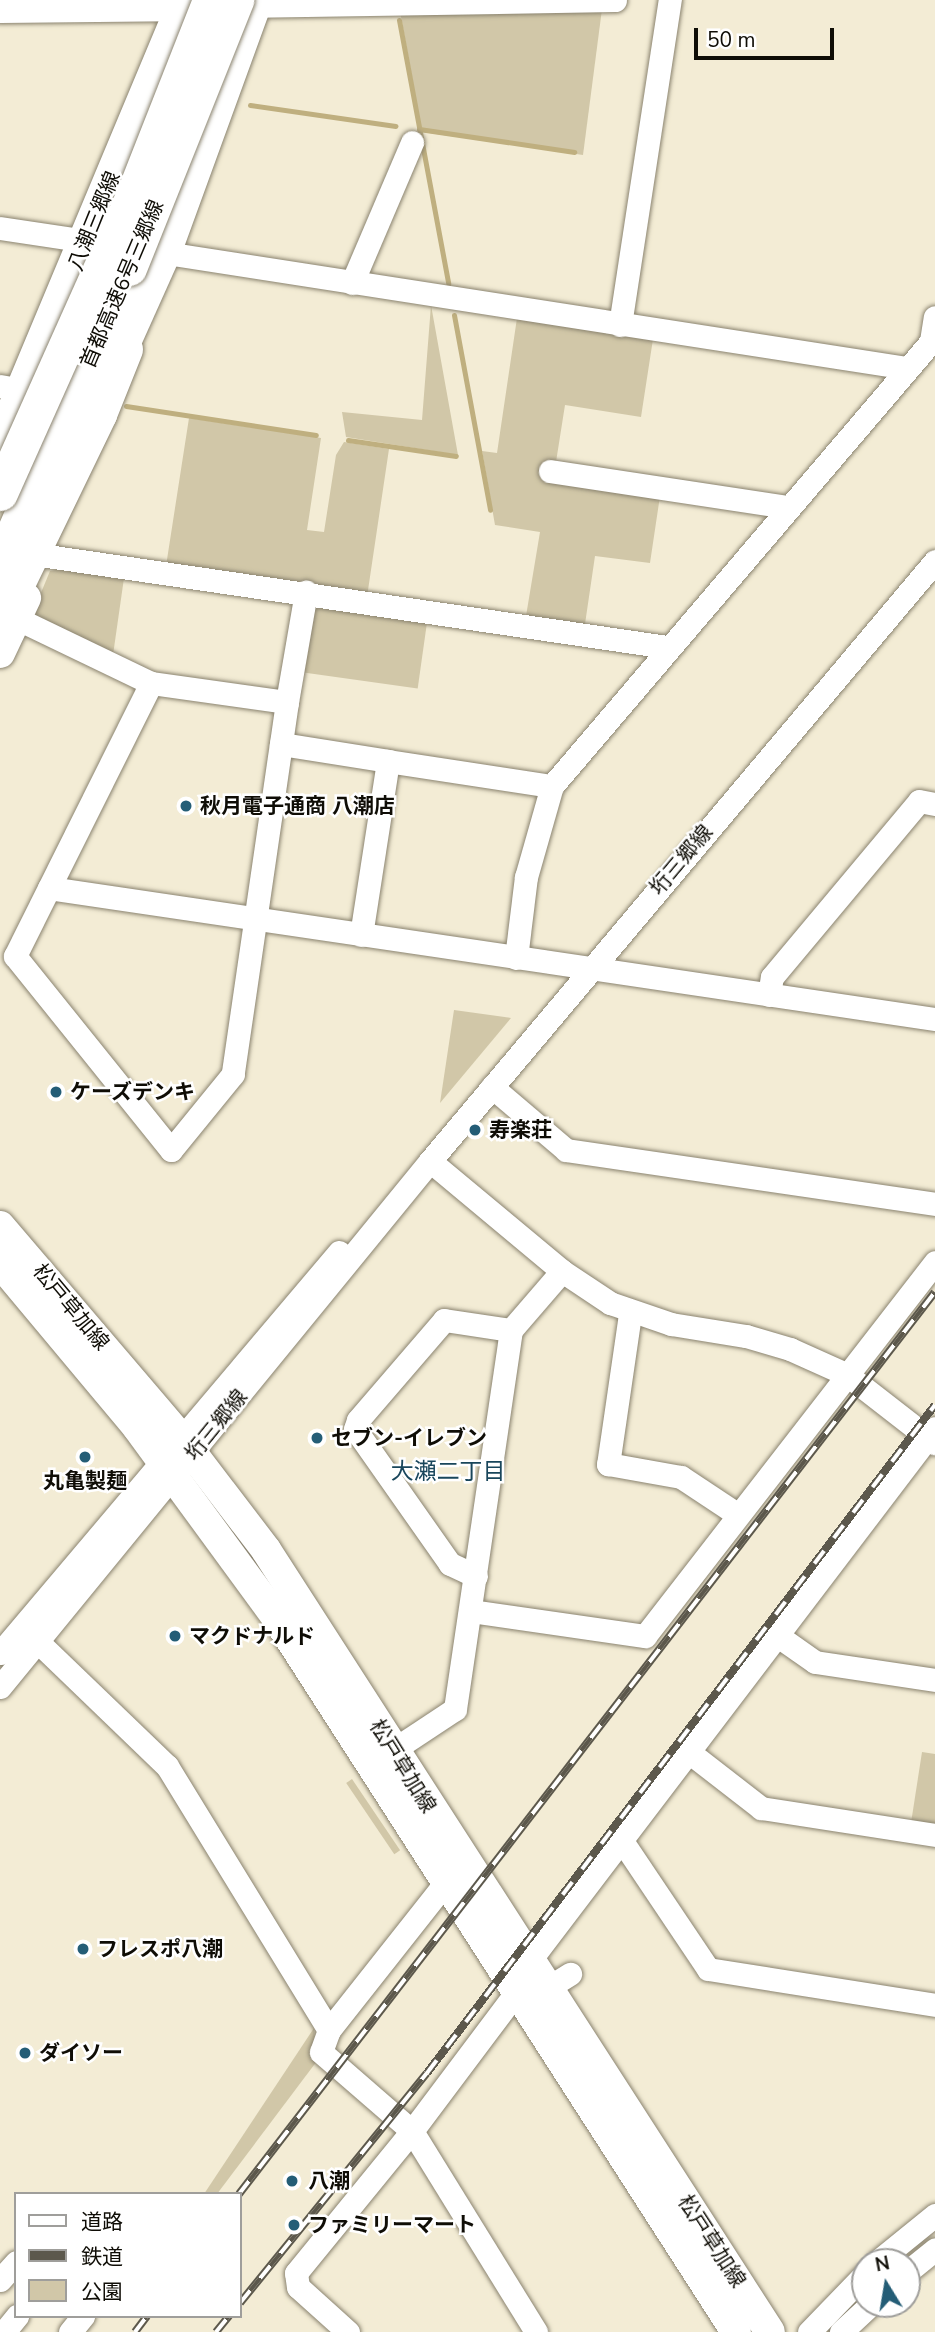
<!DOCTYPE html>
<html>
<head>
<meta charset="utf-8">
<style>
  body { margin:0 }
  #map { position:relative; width:935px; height:2332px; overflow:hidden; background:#f3ecd5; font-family:"Nunito Sans","Noto Sans JP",sans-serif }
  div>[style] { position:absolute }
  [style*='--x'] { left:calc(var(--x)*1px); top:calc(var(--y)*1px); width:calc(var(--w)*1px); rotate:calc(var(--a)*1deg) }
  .green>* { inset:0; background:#d1c7a8; transform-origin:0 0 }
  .stream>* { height:5px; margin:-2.5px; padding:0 2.5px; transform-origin:2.5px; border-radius:2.5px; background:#bfaf7f }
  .roads { filter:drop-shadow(0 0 2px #8a836f) drop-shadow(0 0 2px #8a836f) }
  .minor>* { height:23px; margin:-11.5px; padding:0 11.5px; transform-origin:11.5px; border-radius:11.5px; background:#fff }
  .major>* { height:30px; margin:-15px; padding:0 15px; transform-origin:15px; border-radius:15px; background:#fff }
  .highway>* { height:35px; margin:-17.5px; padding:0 17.5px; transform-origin:17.5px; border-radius:17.5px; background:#fff }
  .rail>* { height:8px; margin-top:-4px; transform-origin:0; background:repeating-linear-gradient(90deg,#fff 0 16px,#5c584c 0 32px); box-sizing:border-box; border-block:2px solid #5c584c }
  .bridges { filter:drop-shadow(0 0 2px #8a836f) drop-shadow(0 0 2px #8a836f) }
  .highway-bridge>* { height:35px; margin:-17.5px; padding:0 17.5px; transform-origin:17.5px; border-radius:17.5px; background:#fff }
  .dots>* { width:19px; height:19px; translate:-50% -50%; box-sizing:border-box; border:4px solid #fff; border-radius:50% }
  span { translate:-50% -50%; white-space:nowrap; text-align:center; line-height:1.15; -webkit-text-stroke:5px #fff; paint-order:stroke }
  .street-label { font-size:21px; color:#0f0d06 }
  .poi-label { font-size:21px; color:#0f0d06; font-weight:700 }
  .left { translate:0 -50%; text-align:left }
  .neighbourhood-label { font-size:23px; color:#19465b }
  .legend { position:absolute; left:14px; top:2192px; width:228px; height:126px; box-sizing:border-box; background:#fff; border:2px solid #9f9e9b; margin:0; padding:9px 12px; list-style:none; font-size:21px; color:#0f0d06 }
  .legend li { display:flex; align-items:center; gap:14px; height:35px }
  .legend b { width:35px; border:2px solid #9f9e9b }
  .north { position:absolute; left:851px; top:2248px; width:70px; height:70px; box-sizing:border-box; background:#fff; border:2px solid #9f9e9b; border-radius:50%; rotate:349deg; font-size:19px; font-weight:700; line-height:28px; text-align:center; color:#0f0d06 }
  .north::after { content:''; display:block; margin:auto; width:24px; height:32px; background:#245d76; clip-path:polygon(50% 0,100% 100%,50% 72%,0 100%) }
  .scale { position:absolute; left:694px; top:28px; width:140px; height:32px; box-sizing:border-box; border:4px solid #0f0d06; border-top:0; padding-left:9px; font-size:21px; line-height:24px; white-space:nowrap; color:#0f0d06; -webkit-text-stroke:5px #fff; paint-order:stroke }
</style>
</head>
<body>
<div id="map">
  <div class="green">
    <i style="clip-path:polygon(602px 9px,583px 155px,422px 132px,400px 11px)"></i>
    <i style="clip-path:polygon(431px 305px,458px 455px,346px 437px,342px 412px,422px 420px)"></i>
    <i style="clip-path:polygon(517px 318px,653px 339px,641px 417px,565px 405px,556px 462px,660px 496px,650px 563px,595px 556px,585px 624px,526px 616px,540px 532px,495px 525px,482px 451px,497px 453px)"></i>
    <i style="clip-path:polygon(189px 418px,321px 438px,307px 530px,324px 532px,336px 455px,344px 442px,389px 449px,367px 597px,166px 566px)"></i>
    <i style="clip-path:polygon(84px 565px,125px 571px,113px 655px,31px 617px,50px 571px)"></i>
    <i style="left:312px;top:600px;width:117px;height:73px;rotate:8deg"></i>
    <i style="clip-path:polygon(454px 1010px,511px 1018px,440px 1103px)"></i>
    <i style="clip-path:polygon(922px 1752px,935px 1754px,935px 1827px,911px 1823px)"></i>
    <i style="left:352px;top:1779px;width:86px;height:7px;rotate:56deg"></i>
    <i style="clip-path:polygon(314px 2028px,317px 2061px,217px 2194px,204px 2194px)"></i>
  </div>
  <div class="stream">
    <i style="--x:399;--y:20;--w:268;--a:79.4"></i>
    <i style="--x:250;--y:105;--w:147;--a:8.2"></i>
    <i style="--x:419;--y:129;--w:157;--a:8.4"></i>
    <i style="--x:454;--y:315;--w:198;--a:79.5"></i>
    <i style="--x:126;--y:406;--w:192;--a:8.7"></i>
    <i style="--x:348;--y:440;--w:109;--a:8.4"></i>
  </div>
  <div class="roads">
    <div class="minor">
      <i style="--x:241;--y:6;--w:374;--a:-0.9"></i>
      <i style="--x:0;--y:11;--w:193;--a:-0.6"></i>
      <i style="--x:0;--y:228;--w:87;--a:8.6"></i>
      <i style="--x:166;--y:253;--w:750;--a:8.82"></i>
      <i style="--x:352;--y:283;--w:153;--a:-66.9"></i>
      <i style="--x:620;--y:325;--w:329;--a:-81.3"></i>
      <i style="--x:931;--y:341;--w:24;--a:-81"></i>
      <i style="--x:0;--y:386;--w:22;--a:10"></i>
      <i style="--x:550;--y:471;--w:241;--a:8.6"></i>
      <i style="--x:47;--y:556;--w:627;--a:8.35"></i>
      <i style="--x:16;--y:618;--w:150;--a:25.7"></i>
      <i style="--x:151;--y:683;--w:137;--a:8"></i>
      <i style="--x:287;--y:702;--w:376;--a:98.3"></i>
      <i style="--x:233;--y:1074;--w:98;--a:129.2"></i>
      <i style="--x:171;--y:1150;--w:249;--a:-128.8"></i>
      <i style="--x:15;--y:956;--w:305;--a:-63.5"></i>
      <i style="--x:287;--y:702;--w:112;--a:-80.2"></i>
      <i style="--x:281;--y:744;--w:108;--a:9"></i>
      <i style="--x:388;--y:761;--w:176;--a:98.8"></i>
      <i style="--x:388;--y:761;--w:166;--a:8.7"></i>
      <i style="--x:49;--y:888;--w:896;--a:8.41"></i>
      <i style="--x:516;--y:958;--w:82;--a:-83"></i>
      <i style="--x:526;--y:877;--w:95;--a:-74.1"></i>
      <i style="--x:552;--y:786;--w:590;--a:-49.54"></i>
      <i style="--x:769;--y:995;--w:18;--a:-81"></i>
      <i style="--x:772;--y:977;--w:229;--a:-50.1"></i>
      <i style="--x:919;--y:801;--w:16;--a:11"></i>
      <i style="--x:492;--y:1087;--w:97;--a:40.4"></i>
      <i style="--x:566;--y:1150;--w:373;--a:8.3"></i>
      <i style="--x:430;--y:1161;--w:172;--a:39.8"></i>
      <i style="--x:562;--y:1271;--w:58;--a:33.7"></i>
      <i style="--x:610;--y:1303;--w:65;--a:19"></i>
      <i style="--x:671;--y:1324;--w:76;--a:9.1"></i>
      <i style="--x:746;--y:1336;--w:46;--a:16.5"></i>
      <i style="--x:790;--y:1349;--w:61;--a:24.1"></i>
      <i style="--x:846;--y:1374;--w:113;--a:37.8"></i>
      <i style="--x:630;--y:1314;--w:152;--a:98.3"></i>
      <i style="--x:608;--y:1464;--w:74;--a:10.1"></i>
      <i style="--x:681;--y:1477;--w:67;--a:33.5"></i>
      <i style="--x:476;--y:1576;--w:29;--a:-155"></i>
      <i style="--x:450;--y:1564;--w:165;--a:-125.1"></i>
      <i style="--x:355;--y:1429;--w:9;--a:-72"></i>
      <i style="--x:358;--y:1420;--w:132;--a:-49.3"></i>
      <i style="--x:444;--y:1320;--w:68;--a:8.5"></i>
      <i style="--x:471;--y:1611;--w:176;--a:8.2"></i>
      <i style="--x:645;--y:1636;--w:473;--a:-52.2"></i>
      <i style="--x:778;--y:1636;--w:45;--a:35.1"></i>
      <i style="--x:815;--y:1662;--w:121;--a:8.5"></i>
      <i style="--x:38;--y:1642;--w:179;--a:43.9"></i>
      <i style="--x:167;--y:1766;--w:310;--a:58.5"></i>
      <i style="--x:329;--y:2030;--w:205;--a:-51.7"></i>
      <i style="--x:0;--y:1653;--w:525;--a:-49.79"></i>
      <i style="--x:0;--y:1687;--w:679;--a:-50.73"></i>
      <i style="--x:430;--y:1161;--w:784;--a:-49.91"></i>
      <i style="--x:393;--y:1750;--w:74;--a:-33.5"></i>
      <i style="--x:455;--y:1709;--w:383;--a:-81.6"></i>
      <i style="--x:511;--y:1330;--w:78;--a:-49.2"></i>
      <i style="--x:690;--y:1753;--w:90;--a:37.8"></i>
      <i style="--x:761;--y:1808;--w:176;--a:8.8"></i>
      <i style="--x:622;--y:1841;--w:154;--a:56.1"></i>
      <i style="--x:708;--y:1969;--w:230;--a:9"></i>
      <i style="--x:531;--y:1959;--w:667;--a:-52.74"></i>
      <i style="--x:549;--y:1987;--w:25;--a:-32"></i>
      <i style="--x:329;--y:2030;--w:23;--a:110"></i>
      <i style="--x:321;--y:2052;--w:121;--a:41"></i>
      <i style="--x:412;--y:2131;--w:236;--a:58.3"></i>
      <i style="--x:877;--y:2262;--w:75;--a:-39"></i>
      <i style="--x:907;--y:2272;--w:36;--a:-39"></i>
      <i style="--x:0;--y:2280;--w:24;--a:-48"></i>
      <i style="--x:4;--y:2332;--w:21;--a:-51"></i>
      <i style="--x:70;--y:2332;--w:21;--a:-51"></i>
      <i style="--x:348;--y:2332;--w:67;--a:-138"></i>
      <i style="--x:298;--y:2287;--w:14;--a:-98"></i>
      <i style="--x:296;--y:2273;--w:183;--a:-50.8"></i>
      <i style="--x:412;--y:2131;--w:176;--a:-53.1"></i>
      <i style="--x:809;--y:2332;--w:81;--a:-46"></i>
      <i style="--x:841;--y:2332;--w:41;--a:-43"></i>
    </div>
    <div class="major">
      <i style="--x:115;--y:367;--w:125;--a:-65.9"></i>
      <i style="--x:166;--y:253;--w:269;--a:-70"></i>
      <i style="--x:0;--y:439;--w:476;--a:-67.3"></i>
      <i style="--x:0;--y:653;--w:61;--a:-64.7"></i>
      <i style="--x:0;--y:1226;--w:277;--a:49.5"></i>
      <i style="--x:180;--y:1437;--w:142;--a:52.7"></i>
      <i style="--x:266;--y:1550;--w:930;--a:57.2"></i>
      <i style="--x:0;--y:1263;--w:214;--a:50.1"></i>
      <i style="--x:137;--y:1427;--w:235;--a:53.8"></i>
      <i style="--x:276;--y:1617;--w:850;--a:57.24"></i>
    </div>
    <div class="highway">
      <i style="--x:0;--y:564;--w:323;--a:-66.5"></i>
      <i style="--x:0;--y:619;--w:228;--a:-64.2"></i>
      <i style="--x:99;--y:414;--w:70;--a:-68.2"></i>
    </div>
  </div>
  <div class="rail">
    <i style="--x:239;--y:2194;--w:1139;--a:-52.35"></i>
    <i style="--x:240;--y:2303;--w:296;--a:-50.9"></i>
    <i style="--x:427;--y:2073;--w:839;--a:-52.75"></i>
    <i style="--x:135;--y:2332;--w:20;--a:-53"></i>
    <i style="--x:216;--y:2332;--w:21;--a:-51"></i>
  </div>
  <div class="bridges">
    <div class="highway-bridge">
      <i style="--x:129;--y:268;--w:289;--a:-68.2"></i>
      <i style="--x:0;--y:493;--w:329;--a:-65.9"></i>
      <i style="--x:134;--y:193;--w:207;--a:-68.5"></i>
    </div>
  </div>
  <div class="dots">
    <i style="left:186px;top:806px;background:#245d76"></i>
    <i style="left:56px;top:1092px;background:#245d76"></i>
    <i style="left:475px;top:1130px;background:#245d76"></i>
    <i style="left:317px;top:1438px;background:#245d76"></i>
    <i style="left:85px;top:1457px;background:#245d76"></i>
    <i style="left:175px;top:1636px;background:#245d76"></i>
    <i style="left:83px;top:1949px;background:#245d76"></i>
    <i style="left:25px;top:2053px;background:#245d76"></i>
    <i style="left:292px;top:2181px;background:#245d76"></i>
    <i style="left:294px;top:2225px;background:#245d76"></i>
  </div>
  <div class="street-label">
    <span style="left:94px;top:221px;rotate:-68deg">八潮三郷線</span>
    <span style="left:122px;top:284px;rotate:-67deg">首都高速6号三郷線</span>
    <span style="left:681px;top:860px;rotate:-50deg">垳三郷線</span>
    <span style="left:71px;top:1307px;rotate:50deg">松戸草加線</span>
    <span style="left:216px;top:1425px;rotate:-51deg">垳三郷線</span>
    <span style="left:403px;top:1766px;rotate:58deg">松戸草加線</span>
    <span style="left:712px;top:2241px;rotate:57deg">松戸草加線</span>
  </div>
  <div class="poi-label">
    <span class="left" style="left:200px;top:806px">秋月電子通商 八潮店</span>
    <span class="left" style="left:70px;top:1092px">ケーズデンキ</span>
    <span class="left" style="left:489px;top:1130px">寿楽荘</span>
    <span class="left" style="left:331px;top:1438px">セブン-イレブン</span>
    <span style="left:85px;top:1481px">丸亀製麺</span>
    <span class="left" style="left:189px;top:1636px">マクドナルド</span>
    <span class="left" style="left:97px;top:1949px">フレスポ八潮</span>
    <span class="left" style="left:39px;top:2053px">ダイソー</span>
    <span class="left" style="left:308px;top:2181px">八潮</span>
    <span class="left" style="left:308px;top:2225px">ファミリーマート</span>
  </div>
  <div class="neighbourhood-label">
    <span style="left:448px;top:1472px">大瀬二丁目</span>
  </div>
  <ul class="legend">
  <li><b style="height:9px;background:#fff"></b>道路</li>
  <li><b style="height:9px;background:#5c584c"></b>鉄道</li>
  <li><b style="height:19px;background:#d1c7a8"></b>公園</li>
  </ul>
  <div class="north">N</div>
  <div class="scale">50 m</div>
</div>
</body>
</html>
